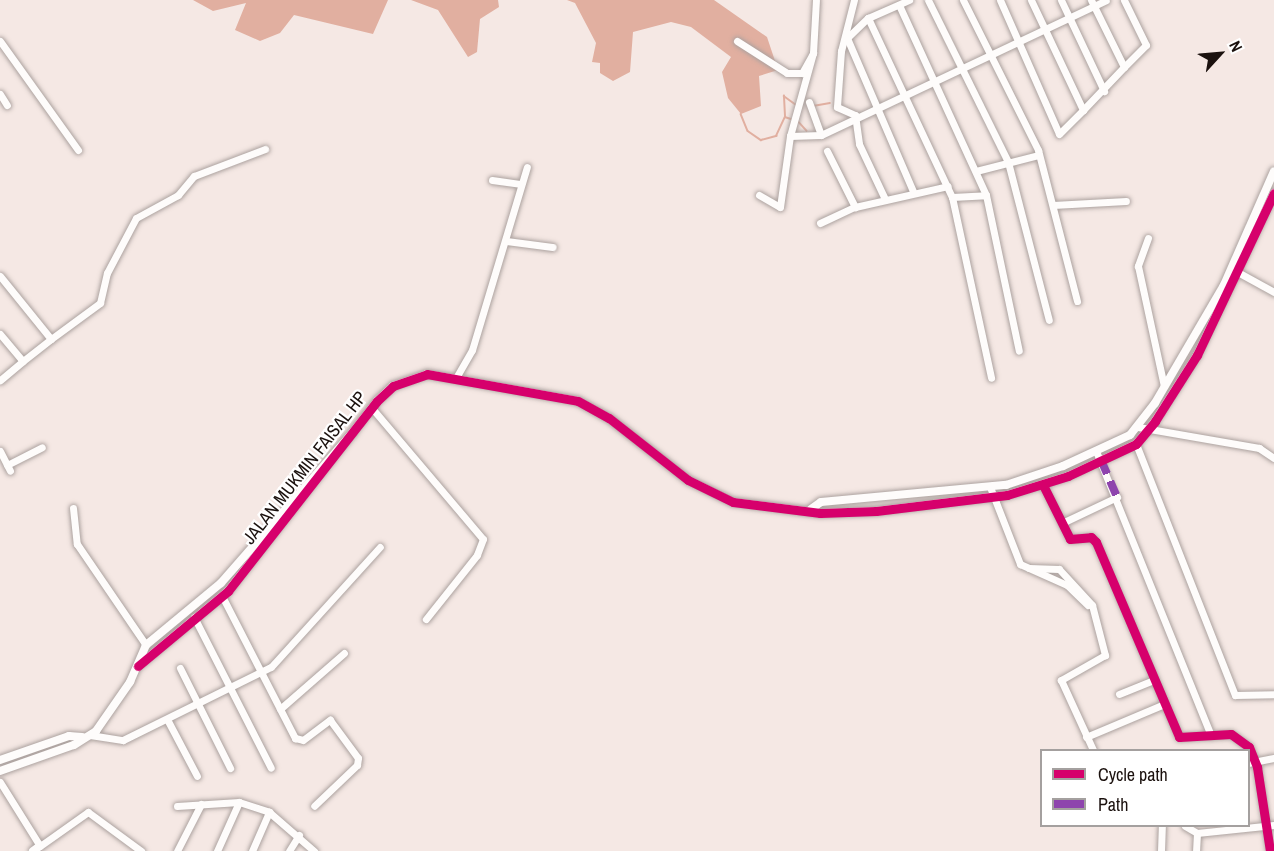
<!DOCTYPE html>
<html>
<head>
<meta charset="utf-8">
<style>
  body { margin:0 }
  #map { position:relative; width:1274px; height:851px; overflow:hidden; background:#f5e8e4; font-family:"Archivo Narrow",sans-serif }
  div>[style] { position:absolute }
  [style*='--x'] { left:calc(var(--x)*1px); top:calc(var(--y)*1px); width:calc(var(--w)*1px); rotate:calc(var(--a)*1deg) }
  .water>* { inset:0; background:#e1afa0 }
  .stream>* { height:1.5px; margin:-0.75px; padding:0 0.75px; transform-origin:0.75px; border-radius:0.75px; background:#e1afa0 }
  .roads { filter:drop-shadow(0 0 2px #aca29f) drop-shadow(0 0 2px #aca29f) }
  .minor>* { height:7px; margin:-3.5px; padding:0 3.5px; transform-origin:3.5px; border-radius:3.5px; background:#fefcfb }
  .tertiary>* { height:8px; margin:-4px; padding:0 4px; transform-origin:4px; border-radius:4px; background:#fefcfb }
  .quiet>* { height:8px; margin-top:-4px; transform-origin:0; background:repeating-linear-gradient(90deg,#8e44ad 0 15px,transparent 0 23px) }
  .cycleway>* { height:9px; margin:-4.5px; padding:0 4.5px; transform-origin:4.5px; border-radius:4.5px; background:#d6006c }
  span { translate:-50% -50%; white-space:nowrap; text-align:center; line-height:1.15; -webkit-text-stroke:4.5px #fff; paint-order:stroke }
  .street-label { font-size:18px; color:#1b110e }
  .legend { position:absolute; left:1040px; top:749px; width:210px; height:78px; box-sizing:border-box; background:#fff; border:2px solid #a4a09f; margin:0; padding:8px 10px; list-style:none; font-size:18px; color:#1b110e }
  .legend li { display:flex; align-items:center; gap:12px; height:30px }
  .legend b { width:30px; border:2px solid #a4a09f }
  .north { position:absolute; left:1190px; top:24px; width:60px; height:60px; -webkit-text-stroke:4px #fff; paint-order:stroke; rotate:64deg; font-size:16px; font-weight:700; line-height:24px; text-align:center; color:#1b110e }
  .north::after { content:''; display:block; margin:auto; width:21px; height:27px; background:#1b110e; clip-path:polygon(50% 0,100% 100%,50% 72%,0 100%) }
</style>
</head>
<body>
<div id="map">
  <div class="water">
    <i style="clip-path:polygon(193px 0,388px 0,373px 34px,294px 15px,280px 33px,260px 41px,235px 30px,246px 3px,213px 11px)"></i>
    <i style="clip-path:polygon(411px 0,498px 0,499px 7px,480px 19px,477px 52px,468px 57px,438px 10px)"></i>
    <i style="clip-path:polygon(567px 0,714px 0,767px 37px,778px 70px,759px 76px,761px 106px,741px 114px,728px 98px,722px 72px,731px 57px,691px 27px,671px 22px,633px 32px,630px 72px,613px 81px,600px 73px,600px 63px,592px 62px,596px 43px,575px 3px)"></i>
  </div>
  <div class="stream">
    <i style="--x:813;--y:106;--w:17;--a:-10"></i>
    <i style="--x:741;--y:114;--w:18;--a:68"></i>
    <i style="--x:748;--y:131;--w:16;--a:35"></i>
    <i style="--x:761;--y:140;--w:16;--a:-15"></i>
    <i style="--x:776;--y:136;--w:21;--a:-65"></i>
    <i style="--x:785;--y:117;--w:6;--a:18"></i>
    <i style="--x:785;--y:116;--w:20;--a:-93"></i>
    <i style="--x:784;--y:96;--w:14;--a:36"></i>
    <i style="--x:798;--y:121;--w:13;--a:48"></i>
  </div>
  <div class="roads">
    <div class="minor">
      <i style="--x:854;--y:0;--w:53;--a:104.3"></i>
      <i style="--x:841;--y:51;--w:56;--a:94.1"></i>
      <i style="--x:837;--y:107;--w:20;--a:24"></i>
      <i style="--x:855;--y:115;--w:29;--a:82"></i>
      <i style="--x:859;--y:144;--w:61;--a:64.7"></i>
      <i style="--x:928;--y:0;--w:181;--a:63.7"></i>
      <i style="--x:1008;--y:162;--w:163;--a:75.5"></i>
      <i style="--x:963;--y:0;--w:168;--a:63.4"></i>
      <i style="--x:1038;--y:150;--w:156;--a:75.5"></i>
      <i style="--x:1000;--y:0;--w:146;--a:66.2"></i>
      <i style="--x:1059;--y:134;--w:34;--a:-45"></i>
      <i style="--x:1031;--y:0;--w:122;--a:64.7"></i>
      <i style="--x:1083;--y:110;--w:59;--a:-46.4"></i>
      <i style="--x:1124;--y:67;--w:75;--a:-116.2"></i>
      <i style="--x:1061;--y:0;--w:101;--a:64.7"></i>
      <i style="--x:899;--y:5;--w:209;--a:65.4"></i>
      <i style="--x:986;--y:195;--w:159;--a:78.1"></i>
      <i style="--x:868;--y:18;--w:198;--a:64.9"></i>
      <i style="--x:952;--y:197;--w:185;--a:77.8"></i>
      <i style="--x:847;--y:38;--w:167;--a:66.7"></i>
      <i style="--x:847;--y:38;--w:29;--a:-44"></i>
      <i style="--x:868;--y:18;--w:45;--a:-23.7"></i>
      <i style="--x:0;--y:41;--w:134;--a:54.4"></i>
      <i style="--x:737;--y:41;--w:59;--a:32.6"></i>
      <i style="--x:787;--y:73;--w:15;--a:0"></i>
      <i style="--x:802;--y:73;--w:23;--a:-61"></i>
      <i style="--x:813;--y:53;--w:53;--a:-86.8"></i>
      <i style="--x:1124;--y:67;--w:31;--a:-45"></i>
      <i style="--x:1146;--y:45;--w:50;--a:-116.1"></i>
      <i style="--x:0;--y:94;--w:13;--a:58"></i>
      <i style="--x:809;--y:102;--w:35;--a:70"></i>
      <i style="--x:790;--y:136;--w:31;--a:-2"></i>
      <i style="--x:821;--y:135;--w:315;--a:-25.3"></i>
      <i style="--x:827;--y:151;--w:63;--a:63.4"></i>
      <i style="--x:855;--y:207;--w:95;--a:-12.7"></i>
      <i style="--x:976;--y:171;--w:65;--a:-14.3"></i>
      <i style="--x:492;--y:180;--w:28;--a:8"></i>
      <i style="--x:759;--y:195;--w:24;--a:30"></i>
      <i style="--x:780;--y:207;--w:72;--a:-82"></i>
      <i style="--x:790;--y:136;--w:86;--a:-74.5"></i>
      <i style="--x:952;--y:197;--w:34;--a:-3"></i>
      <i style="--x:1053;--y:205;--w:73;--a:-3.1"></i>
      <i style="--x:820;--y:223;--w:38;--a:-25"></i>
      <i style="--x:1148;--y:238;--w:30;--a:110"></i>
      <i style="--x:1138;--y:266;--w:123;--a:77.8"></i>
      <i style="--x:506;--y:241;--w:47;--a:7.3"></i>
      <i style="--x:1234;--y:270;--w:46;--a:28.8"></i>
      <i style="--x:0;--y:276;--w:81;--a:51"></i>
      <i style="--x:51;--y:339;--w:36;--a:142"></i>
      <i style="--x:0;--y:334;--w:35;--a:50"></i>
      <i style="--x:23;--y:361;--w:30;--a:140"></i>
      <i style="--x:51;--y:339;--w:61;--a:-36.3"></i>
      <i style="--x:100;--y:303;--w:31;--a:-77"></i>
      <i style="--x:107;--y:273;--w:62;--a:-62.2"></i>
      <i style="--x:136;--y:218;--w:48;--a:-28.7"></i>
      <i style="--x:178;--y:195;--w:25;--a:-50"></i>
      <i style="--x:194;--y:176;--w:76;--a:-20.8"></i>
      <i style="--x:457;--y:376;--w:30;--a:-60"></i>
      <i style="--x:472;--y:350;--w:191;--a:-73.3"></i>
      <i style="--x:371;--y:407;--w:173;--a:49.7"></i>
      <i style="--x:483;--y:539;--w:17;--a:111"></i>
      <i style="--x:477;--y:555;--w:82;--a:128.6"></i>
      <i style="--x:1138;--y:427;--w:123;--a:9.8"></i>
      <i style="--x:1259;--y:448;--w:18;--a:34"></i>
      <i style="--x:1136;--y:444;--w:270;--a:68.5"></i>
      <i style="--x:1235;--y:695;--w:39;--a:-1"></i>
      <i style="--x:0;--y:451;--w:22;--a:63"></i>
      <i style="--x:1096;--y:451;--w:307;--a:68"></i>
      <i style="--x:7;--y:465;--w:39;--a:-27"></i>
      <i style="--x:1043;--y:485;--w:60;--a:63.4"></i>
      <i style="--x:1070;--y:539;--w:21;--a:-5"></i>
      <i style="--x:1091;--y:537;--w:7;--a:45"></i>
      <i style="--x:1096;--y:542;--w:212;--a:66.9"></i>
      <i style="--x:1179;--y:737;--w:52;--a:-3.3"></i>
      <i style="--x:1231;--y:734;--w:22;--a:36"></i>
      <i style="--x:1249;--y:747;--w:22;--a:68"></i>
      <i style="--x:1257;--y:767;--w:85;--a:81.2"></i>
      <i style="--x:990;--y:487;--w:83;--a:68.7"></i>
      <i style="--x:1020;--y:564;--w:51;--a:24.1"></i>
      <i style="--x:1067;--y:585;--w:29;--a:44"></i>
      <i style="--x:73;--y:508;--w:36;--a:84"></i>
      <i style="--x:77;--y:544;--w:122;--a:55.7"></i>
      <i style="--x:1062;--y:523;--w:61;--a:-25.3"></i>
      <i style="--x:1029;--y:568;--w:30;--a:2"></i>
      <i style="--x:1059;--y:569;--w:49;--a:47.5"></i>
      <i style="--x:1092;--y:605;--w:52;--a:75.4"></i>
      <i style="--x:1105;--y:655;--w:51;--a:150.4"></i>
      <i style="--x:1061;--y:680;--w:77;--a:65.4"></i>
      <i style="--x:222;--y:596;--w:160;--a:62.8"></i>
      <i style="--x:295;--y:738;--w:8;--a:14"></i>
      <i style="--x:303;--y:740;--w:34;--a:-37"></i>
      <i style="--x:330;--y:720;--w:47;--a:53.6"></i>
      <i style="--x:358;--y:758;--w:7;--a:98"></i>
      <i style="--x:357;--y:765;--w:59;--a:136.4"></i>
      <i style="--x:194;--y:617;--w:169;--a:63"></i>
      <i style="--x:180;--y:668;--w:112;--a:63.4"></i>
      <i style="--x:1119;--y:694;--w:38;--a:-22"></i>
      <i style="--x:280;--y:709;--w:85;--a:-41.2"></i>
      <i style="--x:168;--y:721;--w:62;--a:62.2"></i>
      <i style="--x:90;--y:735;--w:33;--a:9"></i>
      <i style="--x:123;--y:740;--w:165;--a:-26.3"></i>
      <i style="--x:271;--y:667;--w:162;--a:-47.8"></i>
      <i style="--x:1086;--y:737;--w:85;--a:-22.9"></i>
      <i style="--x:1248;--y:763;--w:26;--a:-11"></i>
      <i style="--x:0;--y:782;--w:75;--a:58"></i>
      <i style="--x:40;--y:846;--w:59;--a:-35.3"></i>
      <i style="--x:88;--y:812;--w:66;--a:36.3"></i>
      <i style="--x:239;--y:802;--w:32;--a:18"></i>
      <i style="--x:177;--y:806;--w:62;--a:-3.7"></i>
      <i style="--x:239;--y:802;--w:54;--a:114.2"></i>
      <i style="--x:1185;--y:826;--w:14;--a:30"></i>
      <i style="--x:1197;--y:833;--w:18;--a:93"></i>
      <i style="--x:1197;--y:833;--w:77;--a:-5.9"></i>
      <i style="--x:177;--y:851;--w:53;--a:-62.9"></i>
      <i style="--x:252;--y:851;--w:43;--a:-66.4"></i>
      <i style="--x:269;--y:812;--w:60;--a:40.9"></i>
      <i style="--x:289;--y:851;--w:19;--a:-58"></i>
      <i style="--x:1161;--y:851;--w:25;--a:-88"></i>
    </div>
    <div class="tertiary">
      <i style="--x:811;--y:509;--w:12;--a:-35"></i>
      <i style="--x:821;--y:502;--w:186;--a:-5.3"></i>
      <i style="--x:1006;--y:485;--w:60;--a:-18.4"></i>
      <i style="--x:1063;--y:466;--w:74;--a:-24.8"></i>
      <i style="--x:1130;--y:435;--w:41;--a:-52"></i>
      <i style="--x:1155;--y:403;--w:137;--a:-59.7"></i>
      <i style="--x:1224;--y:285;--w:124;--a:-66.3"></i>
      <i style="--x:138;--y:666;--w:117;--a:-39.8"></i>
      <i style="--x:228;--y:591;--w:241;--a:-51.9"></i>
      <i style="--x:377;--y:401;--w:22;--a:-43"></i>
      <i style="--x:393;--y:386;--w:36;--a:-19"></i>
      <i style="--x:427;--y:374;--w:153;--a:10.1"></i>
      <i style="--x:578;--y:401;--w:35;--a:29"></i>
      <i style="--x:609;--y:418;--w:100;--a:38.1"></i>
      <i style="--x:688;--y:480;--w:50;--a:26.1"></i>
      <i style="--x:733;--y:502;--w:88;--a:7.2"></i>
      <i style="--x:820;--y:513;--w:56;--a:-2"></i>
      <i style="--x:876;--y:511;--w:132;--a:-7"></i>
      <i style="--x:1007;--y:495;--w:64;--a:-17.3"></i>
      <i style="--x:1068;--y:476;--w:75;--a:-25.2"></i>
      <i style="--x:1136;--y:444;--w:30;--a:-50"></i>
      <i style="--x:1155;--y:421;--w:78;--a:-57.5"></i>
      <i style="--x:1197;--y:355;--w:179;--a:-64.6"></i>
      <i style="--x:0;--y:760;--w:73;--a:-19.2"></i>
      <i style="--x:69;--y:736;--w:13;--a:4"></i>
      <i style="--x:0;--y:771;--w:78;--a:-19.4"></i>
      <i style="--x:74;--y:745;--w:26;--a:-32"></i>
      <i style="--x:96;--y:731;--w:60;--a:-55.2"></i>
      <i style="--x:130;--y:682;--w:40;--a:-66.6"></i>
      <i style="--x:146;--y:645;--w:97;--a:-39.6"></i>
      <i style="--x:221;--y:583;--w:201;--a:-48.8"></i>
      <i style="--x:33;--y:851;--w:9;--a:-36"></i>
    </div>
  </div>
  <div class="quiet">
    <i style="--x:1101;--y:460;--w:40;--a:66.6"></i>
  </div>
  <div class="cycleway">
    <i style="--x:1043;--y:485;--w:60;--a:63.4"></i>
    <i style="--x:1070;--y:539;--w:21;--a:-5"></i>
    <i style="--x:1091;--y:537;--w:7;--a:45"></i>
    <i style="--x:1096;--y:542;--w:212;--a:66.9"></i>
    <i style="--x:1179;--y:737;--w:52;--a:-3.3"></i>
    <i style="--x:1231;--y:734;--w:22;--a:36"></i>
    <i style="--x:1249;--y:747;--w:22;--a:68"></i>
    <i style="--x:1257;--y:767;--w:85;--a:81.2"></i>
    <i style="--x:138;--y:666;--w:117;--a:-39.8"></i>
    <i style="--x:228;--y:591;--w:241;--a:-51.9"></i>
    <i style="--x:377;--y:401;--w:22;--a:-43"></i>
    <i style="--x:393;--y:386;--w:36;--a:-19"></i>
    <i style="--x:427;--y:374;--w:153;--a:10.1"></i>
    <i style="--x:578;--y:401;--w:35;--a:29"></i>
    <i style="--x:609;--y:418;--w:100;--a:38.1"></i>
    <i style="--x:688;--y:480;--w:50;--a:26.1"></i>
    <i style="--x:733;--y:502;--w:88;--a:7.2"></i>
    <i style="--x:820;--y:513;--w:56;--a:-2"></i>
    <i style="--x:876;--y:511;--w:132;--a:-7"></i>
    <i style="--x:1007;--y:495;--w:64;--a:-17.3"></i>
    <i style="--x:1068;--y:476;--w:75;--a:-25.2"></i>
    <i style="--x:1136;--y:444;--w:30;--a:-50"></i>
    <i style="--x:1155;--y:421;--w:78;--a:-57.5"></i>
    <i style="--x:1197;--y:355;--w:179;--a:-64.6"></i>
  </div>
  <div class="street-label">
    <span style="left:305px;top:468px;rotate:-52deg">JALAN MUKMIN FAISAL HP</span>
  </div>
  <ul class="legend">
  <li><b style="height:8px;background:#d6006c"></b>Cycle path</li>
  <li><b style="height:8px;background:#8e44ad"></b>Path</li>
  </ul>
  <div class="north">N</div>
</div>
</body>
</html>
